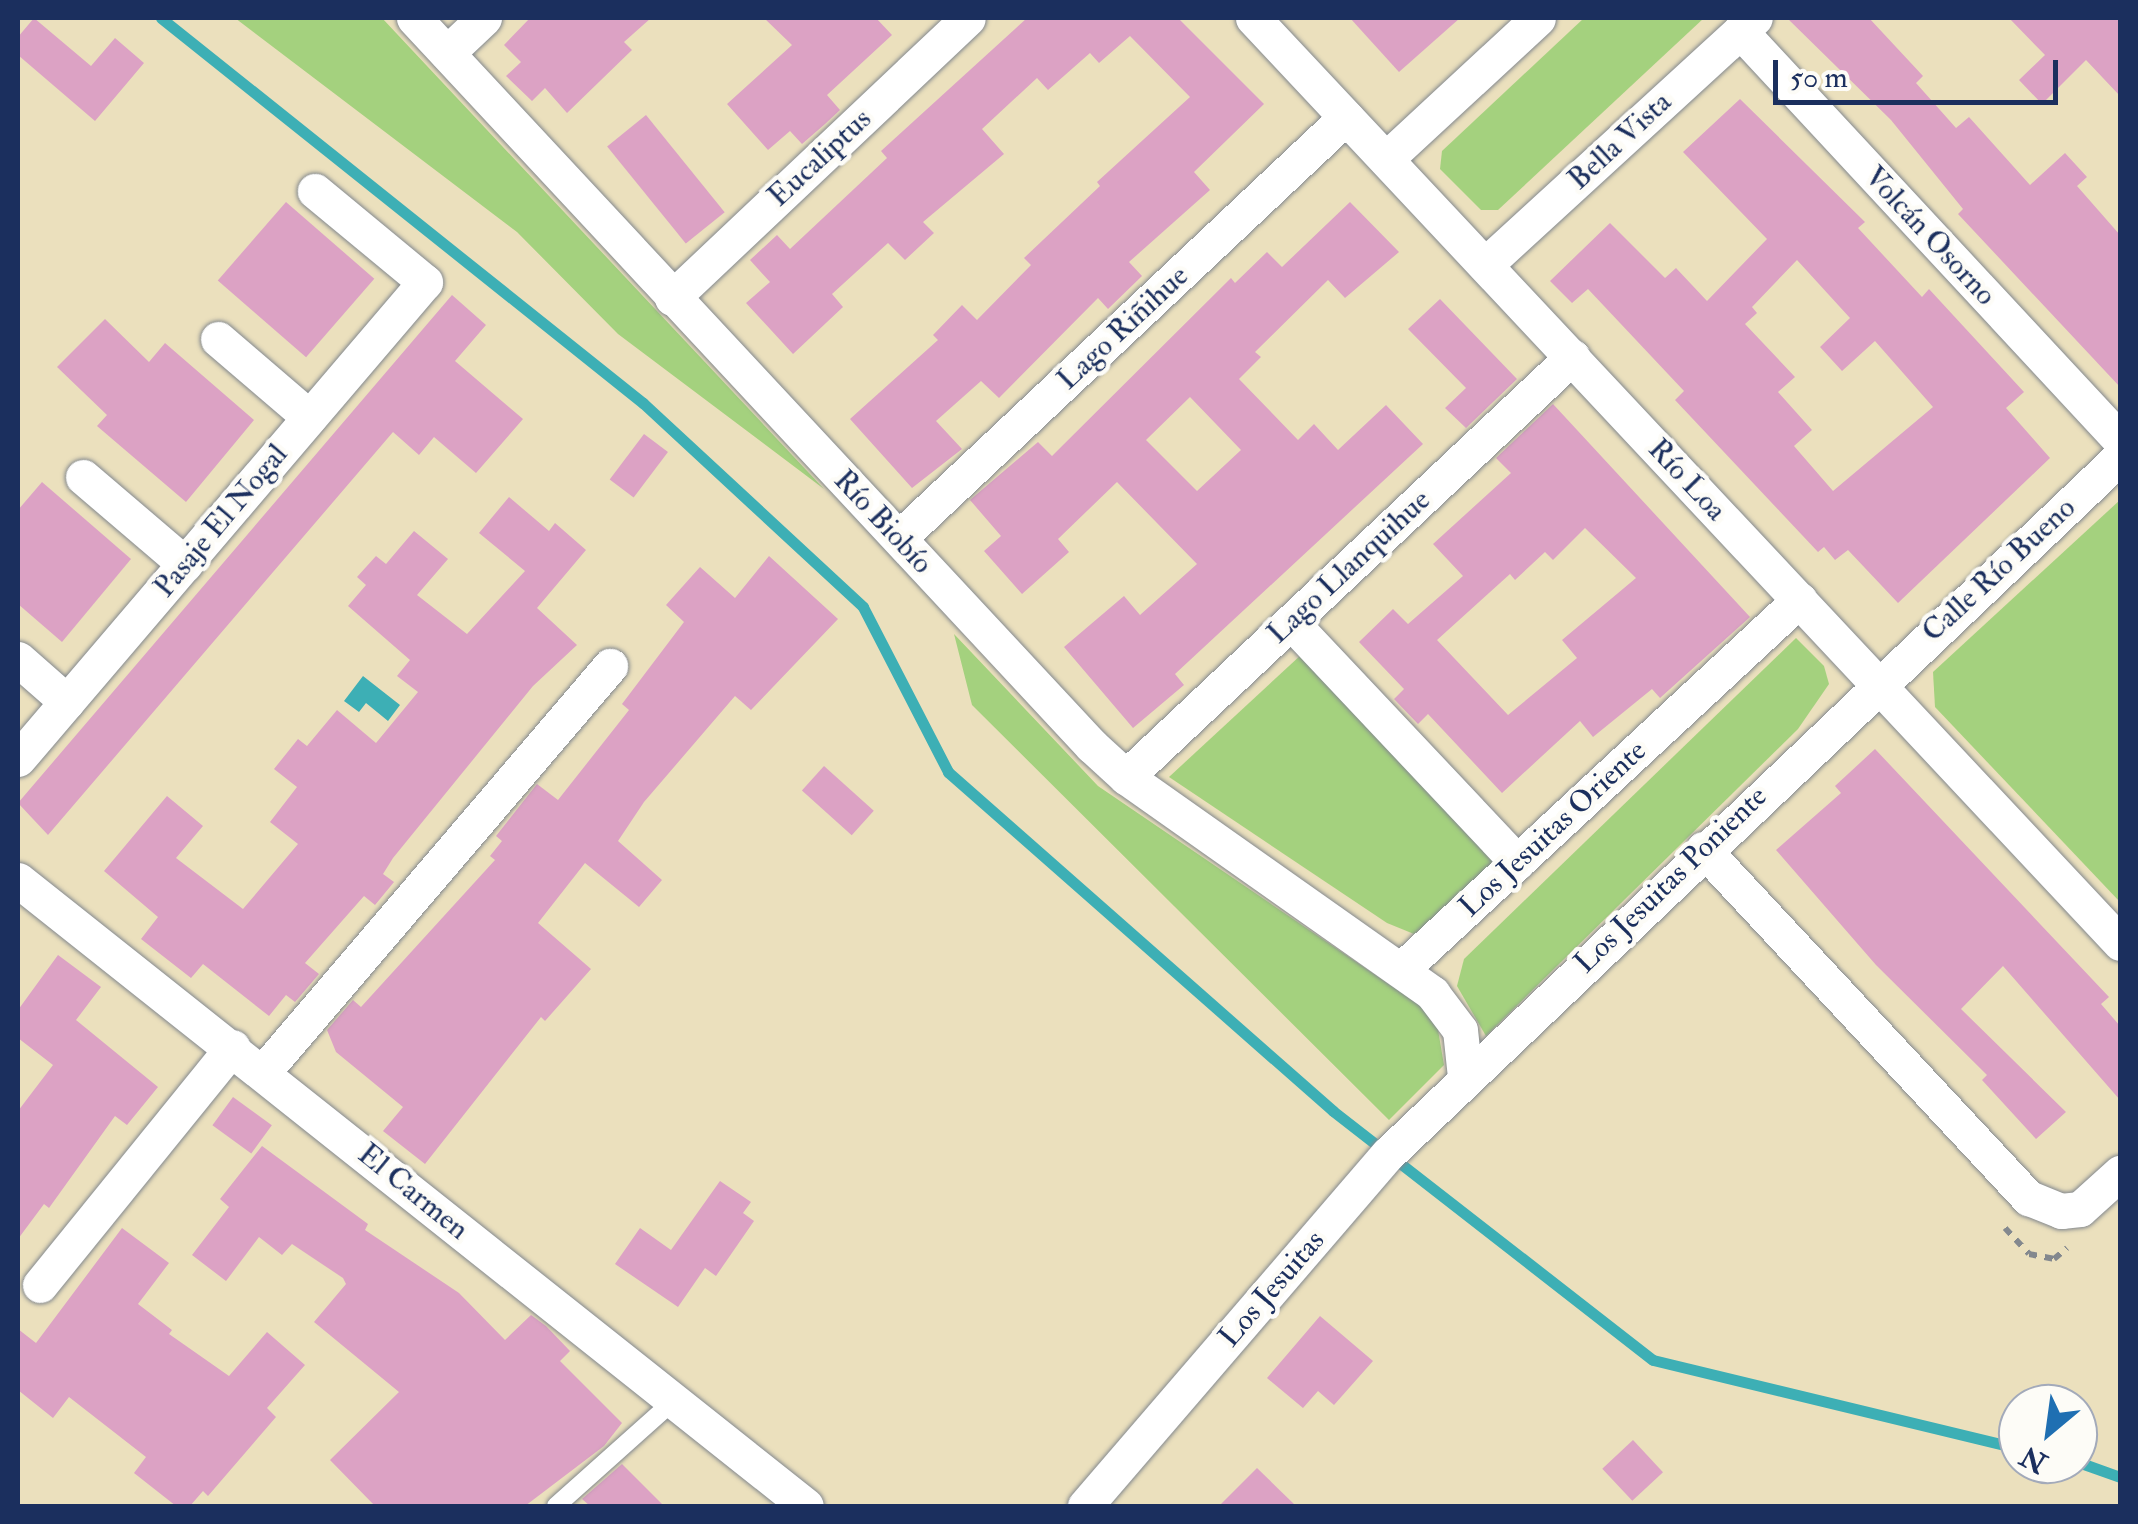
<!DOCTYPE html>
<html>
<head>
<meta charset="utf-8">
<style>
  body { margin:0 }
  #map { position:relative; width:2138px; height:1524px; overflow:hidden; background:#ebe0bd; font-family:"IM FELL Double Pica",serif }
  div>[style] { position:absolute }
  [style*='--x'] { left:calc(var(--x)*1px); top:calc(var(--y)*1px); width:calc(var(--w)*1px); rotate:calc(var(--a)*1deg) }
  .green>* { inset:0; background:#a4d17e }
  .water>* { inset:0; background:#3dafb5 }
  .stream>* { height:11px; margin:-5.5px; padding:0 5.5px; transform-origin:5.5px; border-radius:5.5px; background:#3dafb5 }
  .building>* { inset:0; background:#dca2c4; transform-origin:0 0 }
  .path>* { height:6px; margin-top:-3px; transform-origin:0; background:repeating-linear-gradient(90deg,#83888e 0 8px,transparent 0 16px) }
  .roads { filter:drop-shadow(0 0 2px #83888e) drop-shadow(0 0 2px #83888e) }
  .service>* { height:18px; margin:-9px; padding:0 9px; transform-origin:9px; border-radius:9px; background:#fff }
  .minor>* { height:35px; margin:-17.5px; padding:0 17.5px; transform-origin:17.5px; border-radius:17.5px; background:#fff }
  span { translate:-50% -50%; white-space:nowrap; text-align:center; line-height:1.15; -webkit-text-stroke:9px #fdfcf7; paint-order:stroke }
  .street-label { font-size:30px; color:#1b2f5e }
  .frame { position:absolute; inset:0; border:20px solid #1b2f5e; pointer-events:none }
  .north { position:absolute; left:1998px; top:1384px; width:100px; height:100px; box-sizing:border-box; background:#fdfcf7; border:2px solid #a3aaba; border-radius:50%; rotate:209deg; font-size:28px; font-weight:700; line-height:40px; text-align:center; color:#1b2f5e }
  .north::after { content:''; display:block; margin:auto; width:35px; height:45px; background:#1f6fb2; clip-path:polygon(50% 0,100% 100%,50% 72%,0 100%) }
  .scale { position:absolute; left:1773px; top:60px; width:285px; height:45px; box-sizing:border-box; border:5px solid #1b2f5e; border-top:0; padding-left:12px; font-size:30px; line-height:35px; white-space:nowrap; color:#1b2f5e; -webkit-text-stroke:8px #fdfcf7; paint-order:stroke }
</style>
</head>
<body>
<div id="map">
  <div class="green">
    <i style="clip-path:polygon(235px 18px,382px 18px,824px 489px,618px 334px,517px 232px)"></i>
    <i style="clip-path:polygon(1584px 18px,1704px 18px,1498px 210px,1481px 210px,1440px 169px,1442px 151px)"></i>
    <i style="clip-path:polygon(2120px 500px,2120px 902px,1935px 707px,1933px 672px)"></i>
    <i style="clip-path:polygon(954px 634px,1098px 786px,1418px 1004px,1437px 1024px,1444px 1065px,1389px 1120px,972px 705px)"></i>
    <i style="clip-path:polygon(1796px 638px,1824px 666px,1829px 684px,1798px 729px,1486px 1036px,1457px 986px,1464px 959px)"></i>
    <i style="clip-path:polygon(1302px 654px,1505px 864px,1414px 934px,1387px 923px,1169px 777px)"></i>
  </div>
  <div class="water">
    <i style="clip-path:polygon(363px 676px,400px 705px,388px 721px,366px 703px,359px 712px,344px 701px)"></i>
  </div>
  <div class="stream">
    <i style="--x:161;--y:18;--w:617;--a:38.62"></i>
    <i style="--x:643;--y:403;--w:300;--a:42.8"></i>
    <i style="--x:863;--y:607;--w:186;--a:62.7"></i>
    <i style="--x:948;--y:772;--w:513;--a:41.36"></i>
    <i style="--x:1333;--y:1111;--w:405;--a:37.9"></i>
    <i style="--x:1653;--y:1360;--w:375;--a:13.6"></i>
    <i style="--x:2078;--y:1462;--w:45;--a:19.7"></i>
  </div>
  <div class="building">
    <i style="clip-path:polygon(34px 18px,91px 66px,115px 38px,144px 63px,95px 121px,18px 55px,18px 37px)"></i>
    <i style="clip-path:polygon(530px 18px,651px 18px,624px 42px,632px 50px,567px 113px,545px 88px,532px 101px,506px 76px,521px 62px,504px 45px)"></i>
    <i style="clip-path:polygon(764px 18px,876px 18px,892px 35px,827px 95px,840px 110px,825px 124px,802px 144px,790px 131px,768px 150px,727px 104px,792px 45px)"></i>
    <i style="clip-path:polygon(1027px 18px,1178px 18px,1264px 104px,1194px 172px,1210px 190px,1129px 262px,1142px 276px,1108px 309px,1098px 298px,999px 398px,981px 381px,936px 421px,962px 449px,912px 488px,850px 419px,938px 340px,933px 335px,962px 305px,977px 320px,1031px 265px,1024px 258px,1100px 186px,1097px 182px,1190px 97px,1130px 36px,1099px 63px,1090px 53px,1048px 90px,1037px 78px,982px 129px,1004px 154px,923px 222px,934px 233px,905px 260px,888px 243px,832px 294px,843px 307px,793px 354px,746px 303px,770px 282px,750px 260px,777px 235px,790px 249px,887px 158px,881px 151px)"></i>
    <i style="clip-path:polygon(1350px 18px,1460px 18px,1399px 72px)"></i>
    <i style="clip-path:polygon(1787px 18px,1869px 18px,1923px 76px,1916px 83px,1956px 128px,1969px 117px,2030px 185px,2065px 153px,2087px 177px,2077px 186px,2120px 235px,2120px 387px,1958px 214px,1963px 209px,1891px 120px)"></i>
    <i style="clip-path:polygon(2009px 18px,2120px 18px,2120px 96px,2086px 60px,2042px 104px,2019px 80px,2045px 55px)"></i>
    <i style="clip-path:polygon(evenodd,1740px 99px,1865px 222px,1858px 228px,1922px 297px,1929px 289px,2024px 392px,2006px 408px,2050px 458px,1898px 603px,1848px 550px,1835px 560px,1824px 547px,1818px 552px,1675px 400px,1684px 391px,1588px 289px,1572px 303px,1550px 281px,1610px 223px,1665px 278px,1676px 268px,1707px 301px,1767px 239px,1683px 152px,1740px 99px,1797px 260px,1850px 318px,1820px 347px,1842px 371px,1875px 341px,1933px 407px,1833px 491px,1794px 446px,1812px 430px,1778px 392px,1795px 377px,1745px 324px,1757px 313px,1752px 307px,1797px 260px)"></i>
    <i style="left:646px;top:115px;width:125px;height:50px;rotate:51deg"></i>
    <i style="left:286px;top:202px;width:117px;height:104px;rotate:41deg"></i>
    <i style="clip-path:polygon(evenodd,1350px 202px,1399px 252px,1345px 298px,1328px 280px,1255px 352px,1261px 357px,1239px 379px,1298px 440px,1314px 424px,1338px 450px,1386px 405px,1423px 444px,1175px 674px,1184px 685px,1133px 728px,1064px 647px,1124px 596px,1140px 615px,1197px 564px,1117px 482px,1058px 539px,1069px 552px,1022px 594px,984px 551px,1001px 536px,970px 500px,1038px 442px,1052px 456px,1231px 278px,1235px 283px,1267px 252px,1282px 267px,1350px 202px,1190px 397px,1241px 450px,1197px 491px,1146px 440px,1190px 397px)"></i>
    <i style="clip-path:polygon(452px 295px,486px 325px,455px 361px,523px 419px,476px 473px,434px 437px,419px 455px,393px 432px,48px 835px,18px 803px)"></i>
    <i style="clip-path:polygon(1440px 299px,1517px 379px,1466px 428px,1445px 408px,1466px 388px,1408px 329px)"></i>
    <i style="clip-path:polygon(105px 319px,149px 362px,165px 343px,254px 420px,186px 502px,97px 426px,107px 415px,57px 367px)"></i>
    <i style="clip-path:polygon(evenodd,1553px 404px,1750px 617px,1660px 698px,1652px 689px,1593px 737px,1580px 721px,1502px 793px,1428px 714px,1418px 724px,1394px 699px,1404px 689px,1359px 642px,1393px 609px,1408px 624px,1463px 576px,1433px 544px,1511px 473px,1496px 458px,1553px 404px,1585px 528px,1636px 578px,1562px 640px,1577px 658px,1508px 715px,1437px 640px,1510px 574px,1515px 580px,1545px 552px,1553px 560px,1585px 528px)"></i>
    <i style="left:644px;top:434px;width:30px;height:57px;rotate:37deg"></i>
    <i style="clip-path:polygon(42px 482px,131px 559px,62px 642px,18px 604px,18px 510px)"></i>
    <i style="clip-path:polygon(509px 497px,549px 531px,555px 523px,586px 550px,537px 608px,577px 645px,533px 686px,393px 858px,383px 874px,394px 882px,375px 905px,364px 896px,305px 963px,319px 974px,295px 1002px,286px 995px,269px 1016px,203px 964px,191px 978px,141px 939px,158px 917px,104px 871px,167px 796px,203px 826px,176px 858px,243px 909px,298px 844px,270px 822px,297px 787px,274px 769px,298px 739px,307px 746px,337px 710px,376px 743px,418px 692px,397px 676px,410px 660px,348px 606px,366px 585px,357px 577px,376px 556px,386px 564px,414px 531px,448px 559px,417px 595px,467px 634px,525px 571px,479px 533px)"></i>
    <i style="clip-path:polygon(769px 556px,838px 619px,751px 710px,735px 696px,644px 802px,618px 841px,662px 880px,639px 907px,585px 863px,538px 923px,591px 969px,545px 1021px,541px 1017px,425px 1164px,383px 1131px,403px 1107px,336px 1052px,327px 1030px,353px 1000px,361px 1007px,495px 860px,490px 856px,502px 841px,496px 836px,537px 784px,558px 800px,629px 710px,622px 704px,684px 622px,666px 605px,700px 567px,735px 598px)"></i>
    <i style="clip-path:polygon(1875px 749px,2109px 997px,2101px 1004px,2120px 1026px,2120px 1100px,2003px 966px,1961px 1009px,2066px 1112px,2036px 1139px,1982px 1080px,1987px 1075px,1876px 965px,1776px 850px,1841px 793px,1835px 786px)"></i>
    <i style="left:824px;top:766px;width:67px;height:33px;rotate:42deg"></i>
    <i style="clip-path:polygon(58px 955px,101px 987px,76px 1020px,158px 1087px,127px 1125px,115px 1116px,49px 1208px,44px 1204px,18px 1239px,18px 1111px,53px 1065px,18px 1038px,18px 1010px)"></i>
    <i style="left:233px;top:1097px;width:48px;height:35px;rotate:36deg"></i>
    <i style="clip-path:polygon(262px 1146px,368px 1224px,365px 1230px,459px 1293px,505px 1340px,531px 1315px,546px 1326px,570px 1351px,560px 1361px,622px 1423px,604px 1446px,525px 1506px,375px 1506px,330px 1460px,399px 1392px,314px 1322px,346px 1284px,343px 1278px,292px 1244px,282px 1255px,259px 1237px,226px 1281px,192px 1255px,229px 1207px,220px 1199px)"></i>
    <i style="clip-path:polygon(720px 1181px,751px 1202px,743px 1213px,754px 1221px,716px 1276px,705px 1268px,678px 1307px,615px 1264px,640px 1228px,671px 1250px)"></i>
    <i style="clip-path:polygon(122px 1228px,169px 1263px,138px 1304px,172px 1330px,169px 1334px,229px 1376px,267px 1332px,305px 1365px,267px 1408px,276px 1417px,208px 1496px,203px 1491px,190px 1506px,176px 1506px,134px 1473px,146px 1457px,69px 1397px,53px 1418px,18px 1390px,18px 1329px,36px 1343px)"></i>
    <i style="clip-path:polygon(1320px 1316px,1373px 1361px,1334px 1405px,1318px 1391px,1303px 1408px,1267px 1378px)"></i>
    <i style="left:1633px;top:1440px;width:44px;height:42px;rotate:47deg"></i>
    <i style="clip-path:polygon(622px 1464px,664px 1506px,590px 1506px,582px 1499px)"></i>
    <i style="clip-path:polygon(1257px 1468px,1296px 1506px,1219px 1506px)"></i>
  </div>
  <div class="path">
    <i style="--x:2005;--y:1228;--w:35;--a:47"></i>
    <i style="--x:2029;--y:1254;--w:25;--a:11"></i>
    <i style="--x:2054;--y:1259;--w:17;--a:-40"></i>
  </div>
  <div class="roads">
    <div class="service">
      <i style="--x:556;--y:1506;--w:154;--a:-41.8"></i>
    </div>
    <div class="minor">
      <i style="--x:414;--y:18;--w:995;--a:47.04"></i>
      <i style="--x:1092;--y:746;--w:46;--a:42.4"></i>
      <i style="--x:1126;--y:777;--w:375;--a:35.2"></i>
      <i style="--x:1432;--y:993;--w:46;--a:52.9"></i>
      <i style="--x:1460;--y:1030;--w:47;--a:83.9"></i>
      <i style="--x:1253;--y:18;--w:1268;--a:46.85"></i>
      <i style="--x:1740;--y:31;--w:558;--a:47.1"></i>
      <i style="--x:447;--y:53;--w:51;--a:-43.4"></i>
      <i style="--x:1386;--y:159;--w:207;--a:-42.8"></i>
      <i style="--x:1485;--y:265;--w:366;--a:-42.5"></i>
      <i style="--x:672;--y:298;--w:407;--a:-43.4"></i>
      <i style="--x:218;--y:339;--w:120;--a:40.6"></i>
      <i style="--x:83;--y:477;--w:134;--a:40.5"></i>
      <i style="--x:899;--y:538;--w:614;--a:-43.28"></i>
      <i style="--x:1291;--y:622;--w:330;--a:46.7"></i>
      <i style="--x:18;--y:659;--w:65;--a:41.3"></i>
      <i style="--x:18;--y:759;--w:627;--a:-49.53"></i>
      <i style="--x:425;--y:282;--w:143;--a:-140.4"></i>
      <i style="--x:1126;--y:777;--w:613;--a:-43.28"></i>
      <i style="--x:1703;--y:849;--w:478;--a:47"></i>
      <i style="--x:2029;--y:1198;--w:35;--a:22"></i>
      <i style="--x:2061;--y:1211;--w:19;--a:-6"></i>
      <i style="--x:2080;--y:1209;--w:54;--a:-42"></i>
      <i style="--x:18;--y:880;--w:1006;--a:38.46"></i>
      <i style="--x:1403;--y:968;--w:541;--a:-42.9"></i>
      <i style="--x:264;--y:1071;--w:533;--a:-49.49"></i>
      <i style="--x:40;--y:1285;--w:306;--a:-51"></i>
      <i style="--x:1085;--y:1506;--w:464;--a:-49.3"></i>
      <i style="--x:1388;--y:1154;--w:1011;--a:-43.6"></i>
    </div>
  </div>
  <div class="street-label">
    <span style="left:1620px;top:141px;rotate:-43deg">Bella Vista</span>
    <span style="left:820px;top:158px;rotate:-43deg">Eucaliptus</span>
    <span style="left:1930px;top:236px;rotate:47deg">Volcán Osorno</span>
    <span style="left:1123px;top:328px;rotate:-43deg">Lago Riñihue</span>
    <span style="left:1687px;top:480px;rotate:47deg">Río Loa</span>
    <span style="left:221px;top:521px;rotate:-50deg">Pasaje El Nogal</span>
    <span style="left:883px;top:522px;rotate:47deg">Río Biobío</span>
    <span style="left:1349px;top:567px;rotate:-43deg">Lago Llanquihue</span>
    <span style="left:1999px;top:570px;rotate:-43deg">Calle Río Bueno</span>
    <span style="left:1553px;top:829px;rotate:-43deg">Los Jesuitas Oriente</span>
    <span style="left:1671px;top:880px;rotate:-44deg">Los Jesuitas Poniente</span>
    <span style="left:413px;top:1192px;rotate:39deg">El Carmen</span>
    <span style="left:1272px;top:1289px;rotate:-49deg">Los Jesuitas</span>
  </div>
  <div class="frame"></div>
  <div class="north">N</div>
  <div class="scale">50 m</div>
</div>
</body>
</html>
